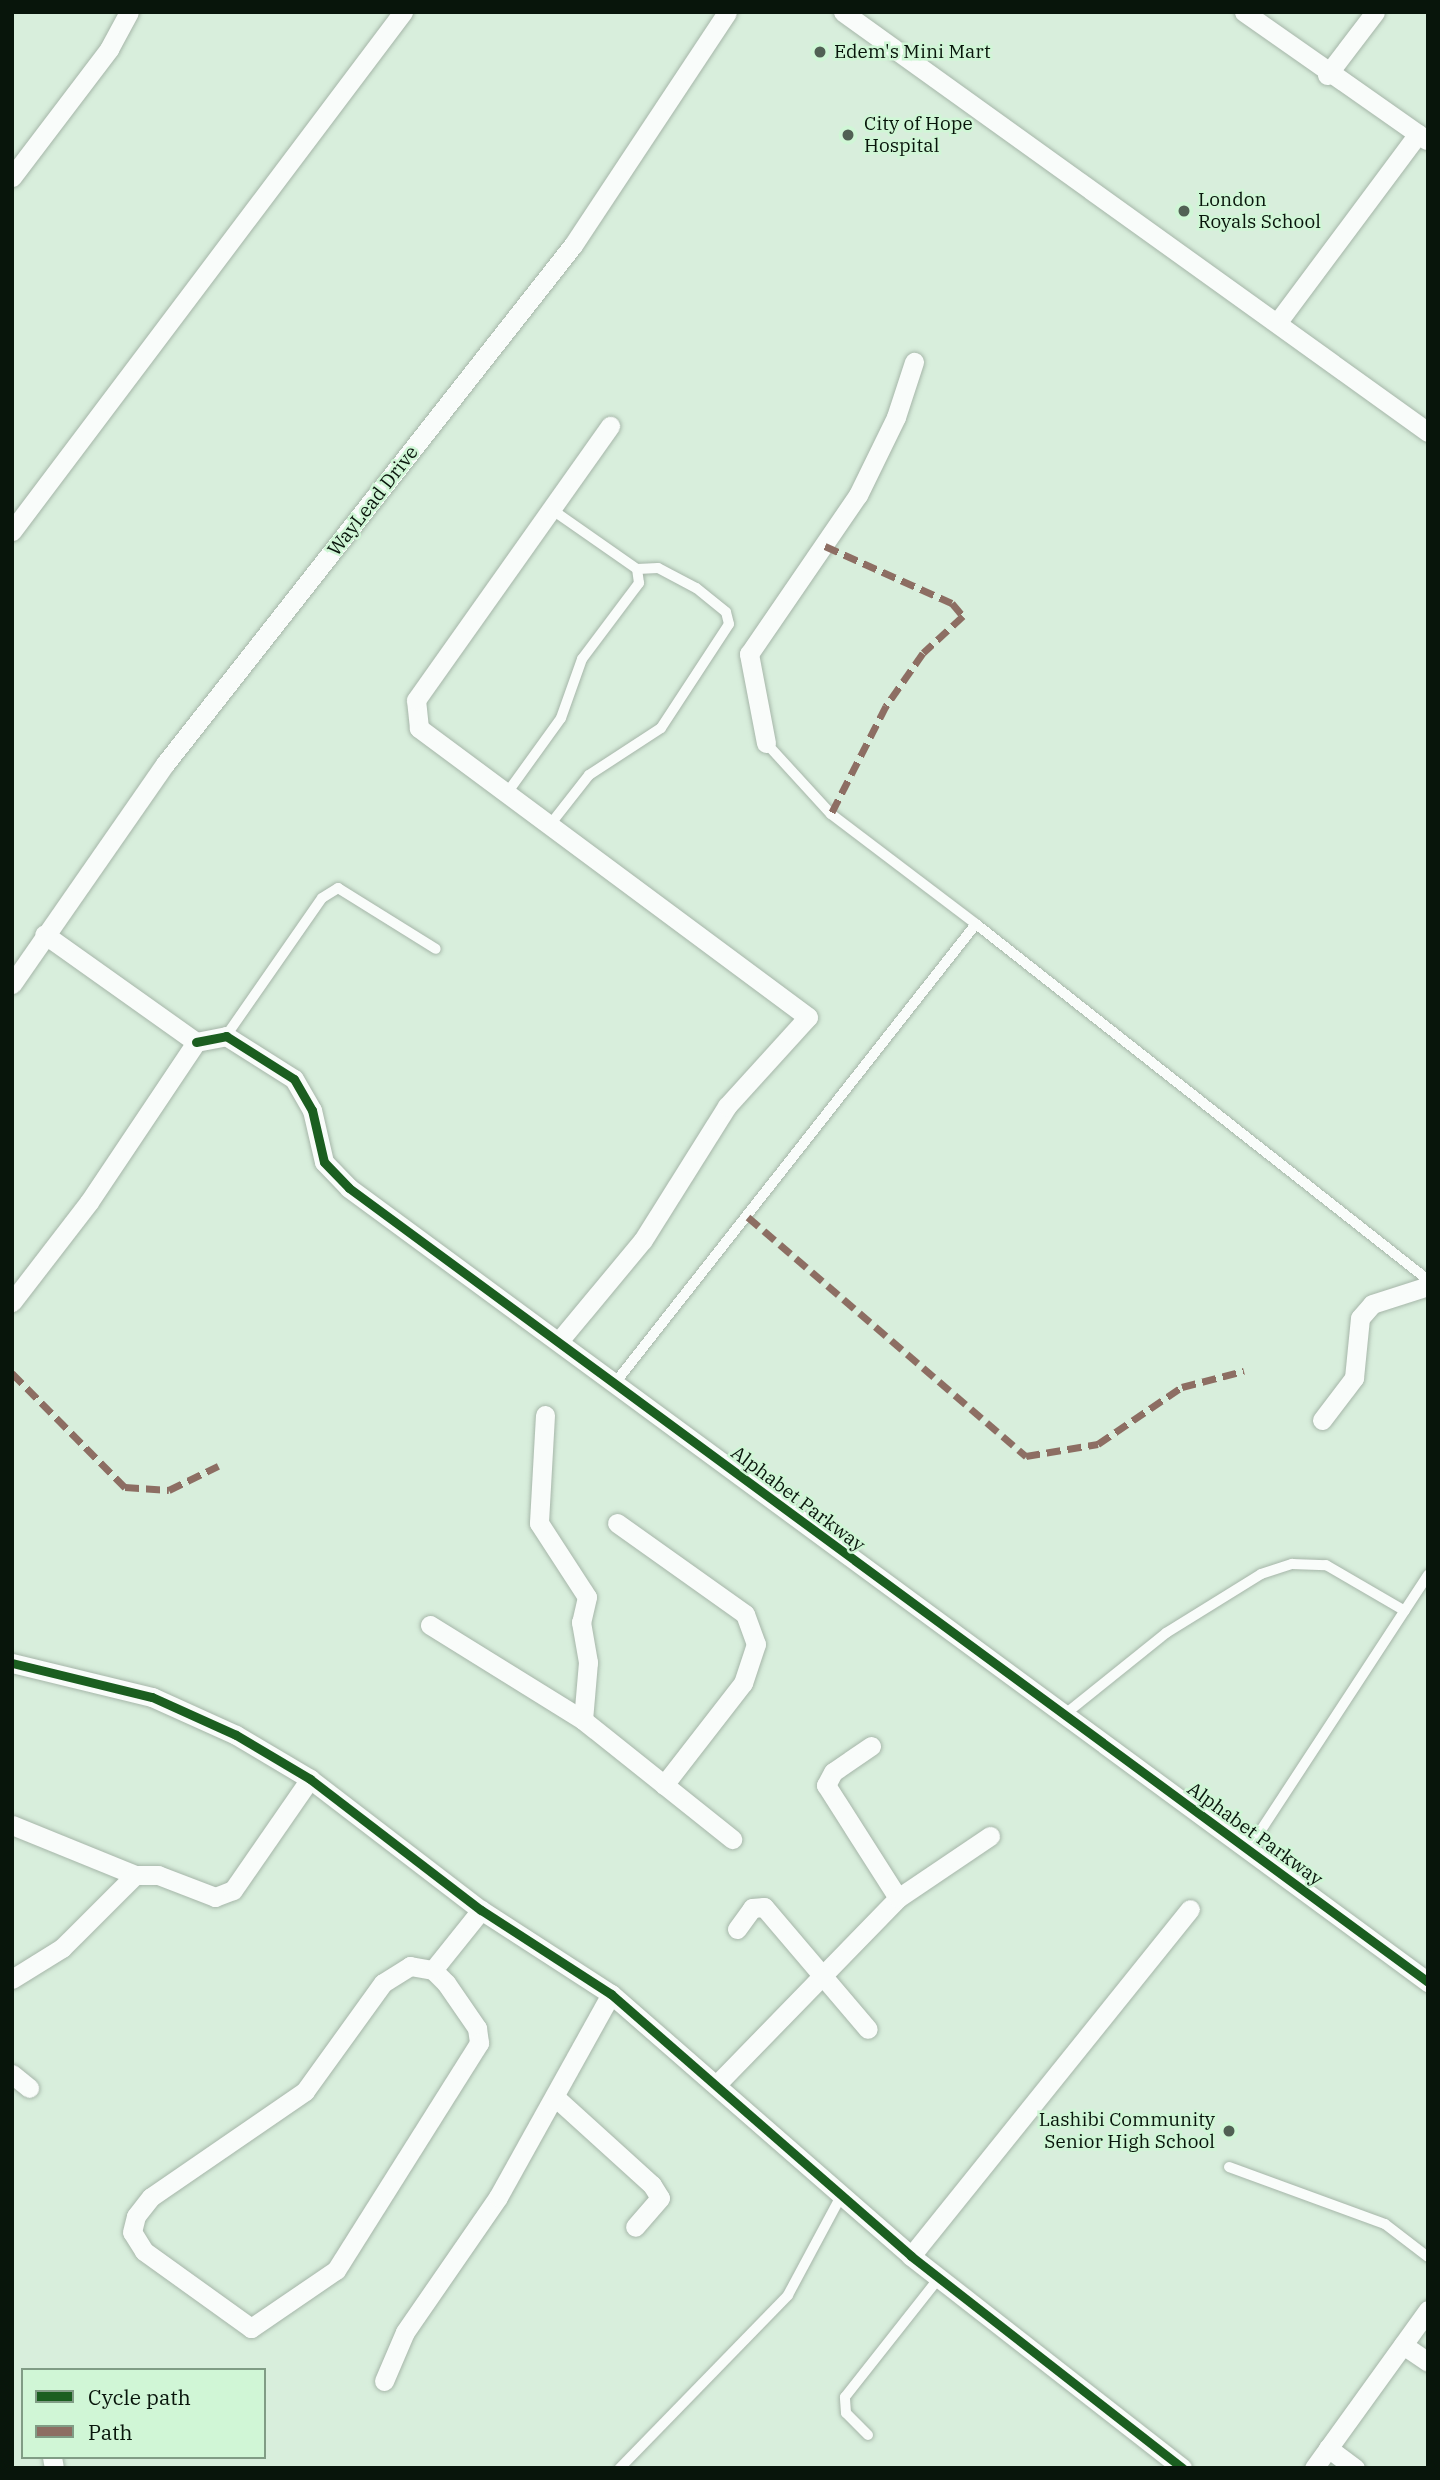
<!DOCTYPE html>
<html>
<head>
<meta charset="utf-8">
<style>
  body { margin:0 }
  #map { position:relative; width:1440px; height:2480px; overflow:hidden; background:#d8eedc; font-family:"IBM Plex Serif",serif }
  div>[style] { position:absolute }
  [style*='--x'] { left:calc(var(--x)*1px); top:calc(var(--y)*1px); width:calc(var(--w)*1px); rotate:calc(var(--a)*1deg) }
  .roads { filter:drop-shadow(0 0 2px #a6b6a9) drop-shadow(0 0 2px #a6b6a9) }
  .service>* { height:10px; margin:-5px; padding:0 5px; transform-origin:5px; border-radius:5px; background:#f9fcfa }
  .minor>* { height:19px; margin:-9.5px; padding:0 9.5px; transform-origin:9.5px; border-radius:9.5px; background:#f9fcfa }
  .quiet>* { height:7px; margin-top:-3.5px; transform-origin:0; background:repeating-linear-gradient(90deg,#8d6e63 0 14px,transparent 0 21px) }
  .cycleway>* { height:9px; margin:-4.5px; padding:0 4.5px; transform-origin:4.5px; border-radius:4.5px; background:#1b5e20 }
  .dots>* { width:19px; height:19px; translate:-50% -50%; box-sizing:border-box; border:4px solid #d0f6d6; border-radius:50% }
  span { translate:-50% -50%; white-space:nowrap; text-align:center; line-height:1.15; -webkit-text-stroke:5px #d0f6d6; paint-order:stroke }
  .poi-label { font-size:19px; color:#08150b }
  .left { translate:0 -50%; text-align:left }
  .right { translate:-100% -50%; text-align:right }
  .street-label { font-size:19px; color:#08150b }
  .frame { position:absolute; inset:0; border:14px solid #08150b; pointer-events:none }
  .legend { position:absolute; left:21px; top:2368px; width:245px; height:91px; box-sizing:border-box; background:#d0f6d6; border:2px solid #809c85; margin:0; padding:9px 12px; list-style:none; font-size:21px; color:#08150b }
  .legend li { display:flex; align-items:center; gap:14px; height:35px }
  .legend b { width:35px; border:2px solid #809c85 }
</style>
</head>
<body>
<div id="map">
  <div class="roads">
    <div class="service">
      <i style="--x:507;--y:793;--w:92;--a:-54.2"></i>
      <i style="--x:561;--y:718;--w:63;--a:-70.4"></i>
      <i style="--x:582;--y:659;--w:95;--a:-53.1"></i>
      <i style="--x:639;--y:583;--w:14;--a:-98"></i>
      <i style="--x:637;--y:569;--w:105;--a:-145.1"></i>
      <i style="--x:549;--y:826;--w:65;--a:-51.9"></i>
      <i style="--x:589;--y:775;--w:86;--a:-33.1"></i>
      <i style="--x:661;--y:728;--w:124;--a:-56.8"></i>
      <i style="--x:729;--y:624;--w:12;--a:-104"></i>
      <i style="--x:726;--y:612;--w:38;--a:-141"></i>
      <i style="--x:696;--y:588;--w:43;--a:-152.2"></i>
      <i style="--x:658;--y:568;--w:21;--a:177"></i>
      <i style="--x:976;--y:924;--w:575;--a:38.22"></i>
      <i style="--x:226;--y:1036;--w:168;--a:-55.2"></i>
      <i style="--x:322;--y:898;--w:19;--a:-32"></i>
      <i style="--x:338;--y:888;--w:115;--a:31.9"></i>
      <i style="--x:615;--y:1383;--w:584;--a:-51.82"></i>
      <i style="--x:976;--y:924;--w:182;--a:-142.8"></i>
      <i style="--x:831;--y:814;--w:96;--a:-132.5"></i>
      <i style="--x:1064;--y:1715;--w:131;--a:-38.8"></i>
      <i style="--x:1166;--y:1633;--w:112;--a:-31.8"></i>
      <i style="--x:1261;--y:1574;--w:33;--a:-18"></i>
      <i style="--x:1292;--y:1564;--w:34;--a:2"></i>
      <i style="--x:1326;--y:1565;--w:91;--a:30.2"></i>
      <i style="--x:1248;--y:1850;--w:329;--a:-56.8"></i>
      <i style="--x:1229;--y:2167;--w:166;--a:20.1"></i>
      <i style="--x:1385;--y:2224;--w:54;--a:37.5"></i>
      <i style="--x:868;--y:2435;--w:31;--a:-135"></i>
      <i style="--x:846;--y:2413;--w:16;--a:-94"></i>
      <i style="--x:845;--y:2397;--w:152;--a:-51.7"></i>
      <i style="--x:620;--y:2468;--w:241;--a:-45.8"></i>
      <i style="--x:788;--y:2295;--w:112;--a:-61.8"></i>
    </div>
    <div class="minor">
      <i style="--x:843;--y:12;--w:720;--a:35.68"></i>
      <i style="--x:1244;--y:12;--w:223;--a:35"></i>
      <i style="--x:1327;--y:75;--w:79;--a:-52.7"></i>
      <i style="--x:12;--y:177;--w:161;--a:-52.8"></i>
      <i style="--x:109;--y:49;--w:42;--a:-61.6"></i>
      <i style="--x:1277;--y:323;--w:236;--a:-53.3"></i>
      <i style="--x:12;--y:531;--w:650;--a:-53.01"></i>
      <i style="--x:766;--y:743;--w:91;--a:-100.8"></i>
      <i style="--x:749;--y:654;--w:193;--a:-55.6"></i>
      <i style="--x:858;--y:495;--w:87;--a:-64"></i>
      <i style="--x:896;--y:417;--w:58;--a:-71.9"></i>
      <i style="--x:12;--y:984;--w:268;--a:-55.2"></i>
      <i style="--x:165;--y:764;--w:660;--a:-51.83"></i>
      <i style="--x:573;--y:245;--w:279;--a:-56.5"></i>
      <i style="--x:196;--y:1042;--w:31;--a:-11"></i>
      <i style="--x:226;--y:1036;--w:80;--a:32.3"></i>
      <i style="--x:294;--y:1079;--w:36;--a:60"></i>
      <i style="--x:312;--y:1110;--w:53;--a:77"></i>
      <i style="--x:324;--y:1162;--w:36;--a:46"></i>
      <i style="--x:349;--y:1188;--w:1340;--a:36.35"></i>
      <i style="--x:12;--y:1302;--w:126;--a:-52.4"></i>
      <i style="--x:89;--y:1202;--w:192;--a:-56.2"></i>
      <i style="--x:196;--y:1042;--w:186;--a:-144.6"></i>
      <i style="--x:559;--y:1341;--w:131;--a:-50.3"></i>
      <i style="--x:643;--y:1240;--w:158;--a:-57.9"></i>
      <i style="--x:727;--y:1106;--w:120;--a:-47.7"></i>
      <i style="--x:808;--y:1017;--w:485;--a:-143.4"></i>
      <i style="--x:419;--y:728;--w:28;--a:-96"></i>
      <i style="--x:416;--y:700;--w:336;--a:-54.7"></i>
      <i style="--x:545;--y:1415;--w:108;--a:93.2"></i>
      <i style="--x:539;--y:1523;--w:88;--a:57"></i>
      <i style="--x:587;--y:1597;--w:26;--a:103"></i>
      <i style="--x:581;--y:1622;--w:41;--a:80.1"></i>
      <i style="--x:588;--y:1662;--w:58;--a:94.9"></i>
      <i style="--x:1322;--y:1420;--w:53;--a:-52.7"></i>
      <i style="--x:1354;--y:1378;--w:60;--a:-84.3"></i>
      <i style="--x:1360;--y:1318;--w:18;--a:-49"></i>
      <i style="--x:1372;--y:1304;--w:59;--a:-17.8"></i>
      <i style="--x:617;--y:1523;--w:157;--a:35.4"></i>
      <i style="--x:745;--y:1614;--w:32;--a:70"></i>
      <i style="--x:756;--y:1644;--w:41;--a:108.4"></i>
      <i style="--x:743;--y:1683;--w:129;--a:127.8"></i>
      <i style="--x:430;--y:1625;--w:180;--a:31.8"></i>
      <i style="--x:583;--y:1720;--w:191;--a:38.6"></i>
      <i style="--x:12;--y:1663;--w:144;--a:13.7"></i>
      <i style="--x:152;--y:1697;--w:92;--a:24.3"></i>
      <i style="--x:236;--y:1735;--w:86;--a:30.7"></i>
      <i style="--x:310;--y:1779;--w:215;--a:37.5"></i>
      <i style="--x:481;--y:1910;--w:155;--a:32.9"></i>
      <i style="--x:611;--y:1994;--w:398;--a:41.1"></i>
      <i style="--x:911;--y:2256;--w:344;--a:38"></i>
      <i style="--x:871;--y:1746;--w:46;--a:145.6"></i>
      <i style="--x:833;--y:1772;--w:15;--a:118"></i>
      <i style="--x:826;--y:1785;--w:134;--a:57.5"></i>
      <i style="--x:12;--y:1825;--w:133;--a:22.1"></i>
      <i style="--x:737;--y:1929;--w:26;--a:-54"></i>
      <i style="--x:752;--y:1908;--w:12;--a:-5"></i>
      <i style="--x:764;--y:1907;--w:160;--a:49.6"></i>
      <i style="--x:410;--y:1966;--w:23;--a:10"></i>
      <i style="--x:433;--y:1970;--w:18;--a:45"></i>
      <i style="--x:446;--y:1983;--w:55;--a:55.4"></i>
      <i style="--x:477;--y:2028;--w:15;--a:82"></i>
      <i style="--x:479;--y:2043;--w:268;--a:122.2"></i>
      <i style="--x:336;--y:2270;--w:103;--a:145.7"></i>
      <i style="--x:251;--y:2328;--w:132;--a:-144.3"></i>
      <i style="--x:144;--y:2251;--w:22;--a:-122"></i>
      <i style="--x:132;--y:2232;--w:16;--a:-76"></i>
      <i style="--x:136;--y:2216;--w:24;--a:-52"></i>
      <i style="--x:151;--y:2197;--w:187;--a:-34.5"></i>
      <i style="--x:305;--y:2091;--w:133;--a:-54.2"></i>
      <i style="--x:383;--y:1983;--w:32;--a:-32"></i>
      <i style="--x:433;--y:1970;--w:77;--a:-51.3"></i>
      <i style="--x:12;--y:1979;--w:59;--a:-31.8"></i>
      <i style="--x:62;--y:1948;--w:103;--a:-45"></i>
      <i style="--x:135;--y:1875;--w:23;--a:0"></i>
      <i style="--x:158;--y:1875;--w:61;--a:21.1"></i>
      <i style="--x:215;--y:1897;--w:19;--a:-21"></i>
      <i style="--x:233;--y:1890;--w:135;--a:-55.3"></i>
      <i style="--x:12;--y:2074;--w:22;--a:39"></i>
      <i style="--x:719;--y:2082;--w:257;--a:-45.8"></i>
      <i style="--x:898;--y:1898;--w:111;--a:-34"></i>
      <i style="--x:555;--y:2097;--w:131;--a:42.2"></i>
      <i style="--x:652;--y:2185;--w:15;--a:58"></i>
      <i style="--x:660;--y:2198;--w:38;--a:131"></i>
      <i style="--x:911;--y:2256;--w:445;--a:-51.2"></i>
      <i style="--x:1403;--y:2345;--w:30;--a:34"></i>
      <i style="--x:384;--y:2381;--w:53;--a:-66.8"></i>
      <i style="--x:405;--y:2332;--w:164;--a:-55.4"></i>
      <i style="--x:498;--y:2197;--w:232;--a:-60.9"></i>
      <i style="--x:1328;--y:2448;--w:34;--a:37"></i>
      <i style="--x:52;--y:2457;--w:11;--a:80"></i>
      <i style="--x:1314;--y:2468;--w:195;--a:-54.2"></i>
    </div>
  </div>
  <div class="quiet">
    <i style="--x:825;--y:546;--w:139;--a:24.2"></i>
    <i style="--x:952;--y:603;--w:17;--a:50"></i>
    <i style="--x:963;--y:616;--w:54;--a:137.2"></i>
    <i style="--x:923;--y:653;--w:65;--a:124.9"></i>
    <i style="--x:886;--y:706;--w:121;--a:117"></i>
    <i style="--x:748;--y:1217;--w:367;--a:40.7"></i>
    <i style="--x:1026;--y:1456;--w:73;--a:-9.5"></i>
    <i style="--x:1098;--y:1444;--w:102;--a:-34.2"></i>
    <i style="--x:1182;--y:1387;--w:64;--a:-14.5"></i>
    <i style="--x:12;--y:1373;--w:161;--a:45.3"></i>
    <i style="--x:125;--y:1487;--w:44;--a:3.9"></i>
    <i style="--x:169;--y:1490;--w:55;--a:-26.1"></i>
  </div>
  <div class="cycleway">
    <i style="--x:196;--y:1042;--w:31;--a:-11"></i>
    <i style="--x:226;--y:1036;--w:80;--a:32.3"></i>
    <i style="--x:294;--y:1079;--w:36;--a:60"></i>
    <i style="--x:312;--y:1110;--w:53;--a:77"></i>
    <i style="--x:324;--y:1162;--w:36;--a:46"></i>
    <i style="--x:349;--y:1188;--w:1340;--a:36.35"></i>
    <i style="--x:12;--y:1663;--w:144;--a:13.7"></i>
    <i style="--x:152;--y:1697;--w:92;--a:24.3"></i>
    <i style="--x:236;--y:1735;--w:86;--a:30.7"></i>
    <i style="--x:310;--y:1779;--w:215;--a:37.5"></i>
    <i style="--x:481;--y:1910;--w:155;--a:32.9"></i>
    <i style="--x:611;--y:1994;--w:398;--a:41.1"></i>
    <i style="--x:911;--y:2256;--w:344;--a:38"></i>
  </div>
  <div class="dots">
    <i style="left:820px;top:52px;background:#516154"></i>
    <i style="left:848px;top:135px;background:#516154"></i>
    <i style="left:1184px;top:211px;background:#516154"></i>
    <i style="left:1229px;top:2131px;background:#516154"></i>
  </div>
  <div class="poi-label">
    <span class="left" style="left:834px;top:52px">Edem's Mini Mart</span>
    <span class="left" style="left:864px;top:135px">City of Hope<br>Hospital</span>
    <span class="left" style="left:1198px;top:211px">London<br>Royals School</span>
    <span class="right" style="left:1215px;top:2131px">Lashibi Community<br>Senior High School</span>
  </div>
  <div class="street-label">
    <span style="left:373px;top:501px;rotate:-52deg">WayLead Drive</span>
    <span style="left:798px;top:1499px;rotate:37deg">Alphabet Parkway</span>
    <span style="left:1255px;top:1834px;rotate:36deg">Alphabet Parkway</span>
  </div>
  <div class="frame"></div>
  <ul class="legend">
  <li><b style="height:9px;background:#1b5e20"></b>Cycle path</li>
  <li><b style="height:9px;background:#8d6e63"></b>Path</li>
  </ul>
</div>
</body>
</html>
